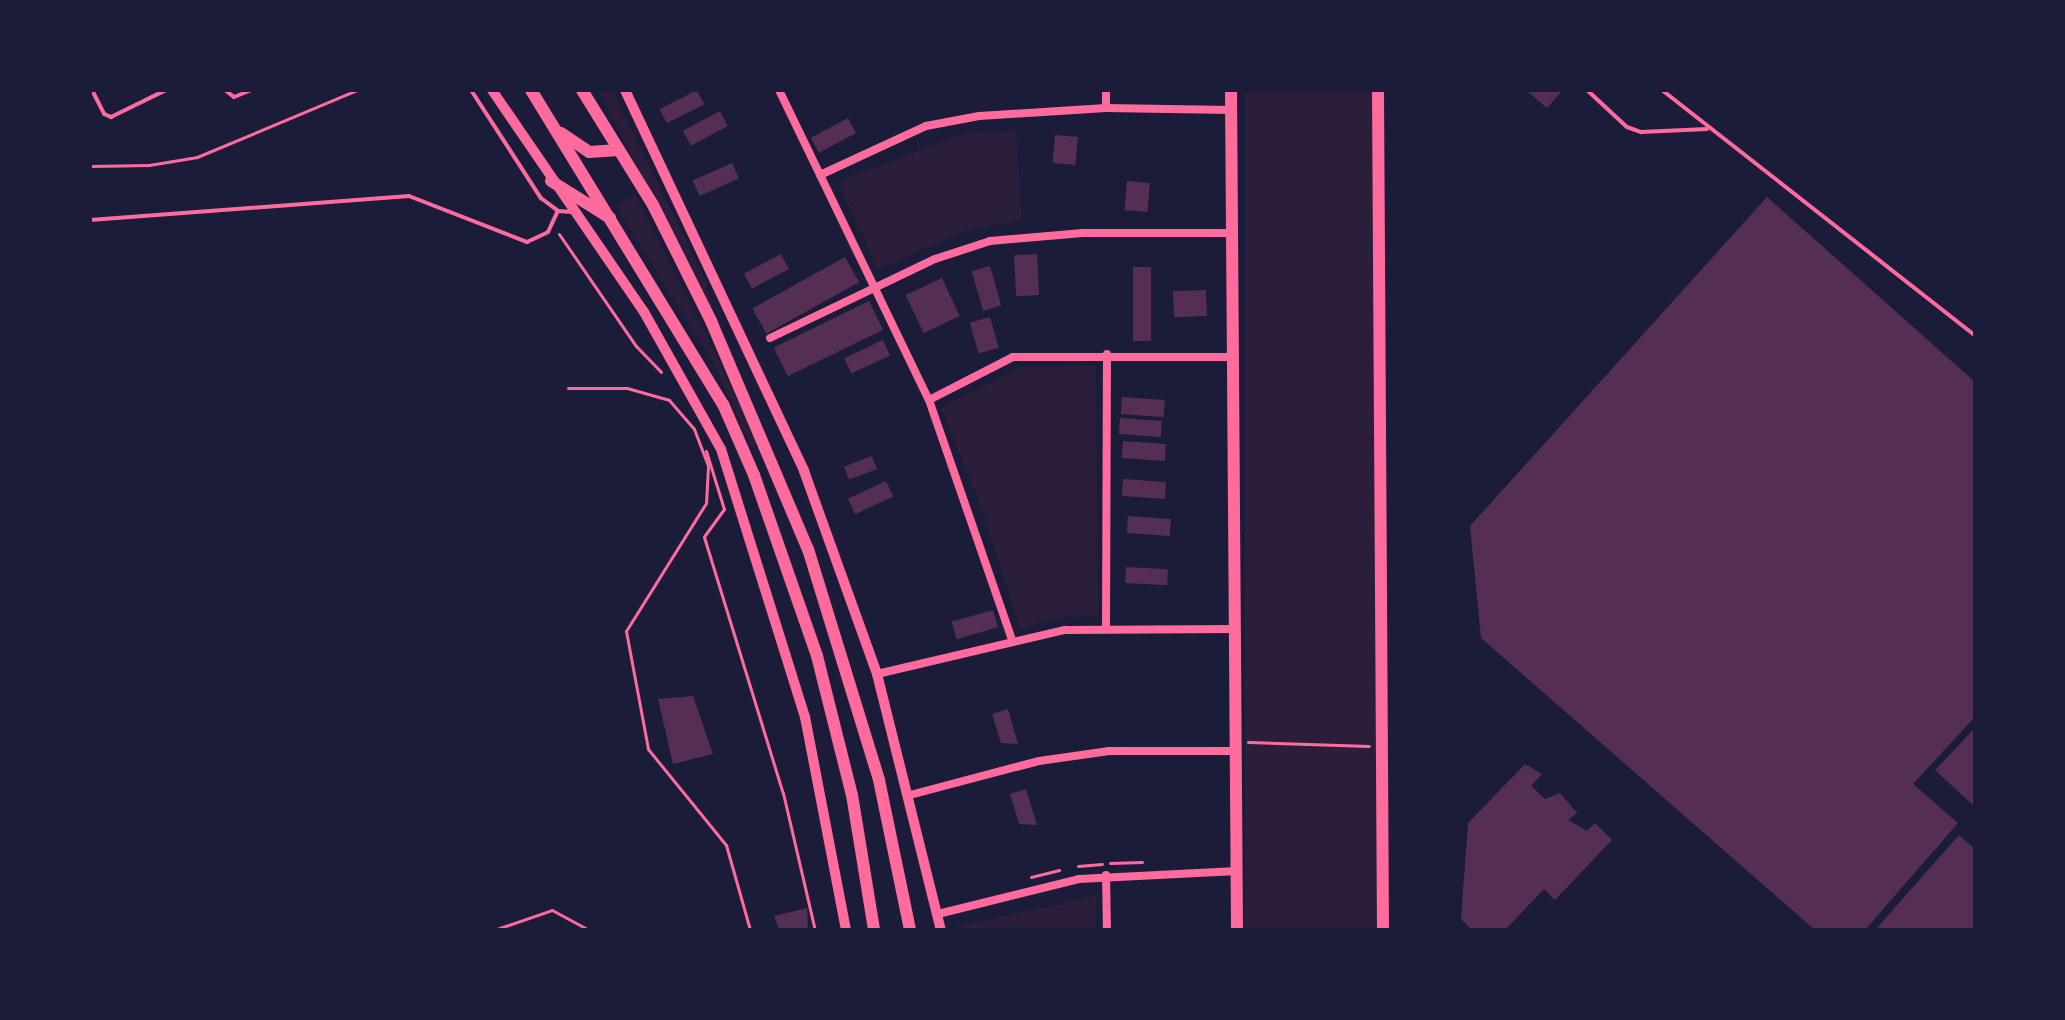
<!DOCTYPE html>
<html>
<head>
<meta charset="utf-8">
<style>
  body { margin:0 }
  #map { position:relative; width:2065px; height:1020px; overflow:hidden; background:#1b1b3a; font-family:Montserrat,sans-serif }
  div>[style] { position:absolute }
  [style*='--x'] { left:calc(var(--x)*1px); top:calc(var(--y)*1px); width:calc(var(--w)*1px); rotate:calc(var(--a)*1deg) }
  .green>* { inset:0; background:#2a1e3b; transform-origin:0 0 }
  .building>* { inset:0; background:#542f53; transform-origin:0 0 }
  .path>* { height:3px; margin:-1.5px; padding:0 1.5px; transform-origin:1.5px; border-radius:1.5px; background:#ff6b9d }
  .service>* { height:4px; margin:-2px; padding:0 2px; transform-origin:2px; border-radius:2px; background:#ff6b9d }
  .minor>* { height:8px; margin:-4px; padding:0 4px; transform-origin:4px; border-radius:4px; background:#ff6b9d }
  .tertiary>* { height:10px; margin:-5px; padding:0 5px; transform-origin:5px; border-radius:5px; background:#ff6b9d }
  .secondary>* { height:12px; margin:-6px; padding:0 6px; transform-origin:6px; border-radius:6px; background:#ff6b9d }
  .primary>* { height:12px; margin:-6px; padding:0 6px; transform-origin:6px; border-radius:6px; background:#ff6b9d }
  span { translate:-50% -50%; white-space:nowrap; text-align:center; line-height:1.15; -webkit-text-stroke:6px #1b1b3a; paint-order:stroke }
  .frame { position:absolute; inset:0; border:92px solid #1b1b3a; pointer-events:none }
</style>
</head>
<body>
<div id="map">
  <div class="green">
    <i style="clip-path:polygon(598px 90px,612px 90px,705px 279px,717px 324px)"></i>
    <i style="left:1245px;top:90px;width:133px;height:840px"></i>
    <i style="clip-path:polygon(1016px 130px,1022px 219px,963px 232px,878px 269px,837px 182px,962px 134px)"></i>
    <i style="clip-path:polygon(635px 194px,721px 364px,757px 444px,750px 446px,714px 364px,616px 206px)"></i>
    <i style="clip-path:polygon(1096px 366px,1098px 616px,1056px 618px,1020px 629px,985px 518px,941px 408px,1022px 367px)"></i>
    <i style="clip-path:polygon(1096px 896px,1096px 930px,959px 930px,959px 926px)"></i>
  </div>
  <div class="building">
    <i style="left:697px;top:90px;width:16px;height:42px;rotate:63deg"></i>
    <i style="clip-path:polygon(1526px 90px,1563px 90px,1547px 108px)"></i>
    <i style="left:720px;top:111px;width:17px;height:42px;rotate:62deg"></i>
    <i style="left:848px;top:118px;width:17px;height:42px;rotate:62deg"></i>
    <i style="left:1055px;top:135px;width:23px;height:28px;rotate:5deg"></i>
    <i style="left:732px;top:163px;width:17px;height:43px;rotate:66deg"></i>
    <i style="left:1127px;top:181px;width:23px;height:29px;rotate:5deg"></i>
    <i style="clip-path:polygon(1767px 197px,1975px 382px,1975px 717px,1913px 784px,1958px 823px,1865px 930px,1815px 930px,1481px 638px,1470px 526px)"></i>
    <i style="left:781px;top:254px;width:17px;height:42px;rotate:62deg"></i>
    <i style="left:1037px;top:254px;width:41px;height:23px;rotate:87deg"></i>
    <i style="left:845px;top:257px;width:29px;height:106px;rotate:61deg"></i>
    <i style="left:990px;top:266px;width:41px;height:19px;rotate:74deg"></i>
    <i style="left:1133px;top:267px;width:18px;height:74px"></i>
    <i style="left:942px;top:278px;width:42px;height:40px;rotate:65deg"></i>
    <i style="left:1206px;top:290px;width:26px;height:33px;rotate:88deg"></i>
    <i style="left:869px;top:301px;width:32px;height:106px;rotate:64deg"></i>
    <i style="left:990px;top:317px;width:32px;height:21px;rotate:74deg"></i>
    <i style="left:883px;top:340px;width:17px;height:43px;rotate:65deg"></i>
    <i style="left:1122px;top:397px;width:43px;height:17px;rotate:4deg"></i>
    <i style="left:1120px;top:418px;width:42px;height:16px;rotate:4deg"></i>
    <i style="left:1123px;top:441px;width:43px;height:17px;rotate:4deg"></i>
    <i style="left:872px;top:456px;width:14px;height:30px;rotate:69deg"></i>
    <i style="left:1123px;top:479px;width:43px;height:17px;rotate:4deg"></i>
    <i style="left:886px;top:481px;width:17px;height:42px;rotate:65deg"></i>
    <i style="left:1128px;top:516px;width:43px;height:17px;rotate:4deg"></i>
    <i style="left:1126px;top:567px;width:42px;height:16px;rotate:3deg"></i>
    <i style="left:993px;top:610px;width:18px;height:43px;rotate:74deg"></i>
    <i style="clip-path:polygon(693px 696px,713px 754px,673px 764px,658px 699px)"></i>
    <i style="clip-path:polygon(1008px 709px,1018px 744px,1001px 743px,992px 714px)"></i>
    <i style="clip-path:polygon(1975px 728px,1975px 807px,1935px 770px)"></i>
    <i style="clip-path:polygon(1525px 764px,1542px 774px,1531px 786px,1545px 799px,1560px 793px,1577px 813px,1568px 820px,1587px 831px,1595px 823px,1612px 840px,1555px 900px,1544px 889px,1505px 930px,1472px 930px,1461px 919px,1468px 823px)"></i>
    <i style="clip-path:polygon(1026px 789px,1037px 825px,1019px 824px,1010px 794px)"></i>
    <i style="clip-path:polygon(1959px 835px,1975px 849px,1975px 930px,1875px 930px)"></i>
    <i style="clip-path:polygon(807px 908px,808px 930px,779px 930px,774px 916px)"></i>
  </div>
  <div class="path">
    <i style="--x:90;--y:166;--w:59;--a:-1"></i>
    <i style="--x:149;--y:165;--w:49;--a:-9.5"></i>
    <i style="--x:197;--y:157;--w:173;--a:-22.7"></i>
    <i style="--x:559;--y:234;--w:136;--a:55.5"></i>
    <i style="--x:636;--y:346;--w:36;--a:46"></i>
    <i style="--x:568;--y:388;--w:59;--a:0"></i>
    <i style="--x:627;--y:388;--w:44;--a:15.9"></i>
    <i style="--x:669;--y:400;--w:38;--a:49"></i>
    <i style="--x:694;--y:429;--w:40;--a:69"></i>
    <i style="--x:708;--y:466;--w:37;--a:93"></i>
    <i style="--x:706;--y:503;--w:151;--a:122"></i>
    <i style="--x:626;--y:631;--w:120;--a:79.4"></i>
    <i style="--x:648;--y:749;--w:124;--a:50.9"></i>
    <i style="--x:726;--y:845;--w:88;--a:74.2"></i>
    <i style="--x:706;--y:451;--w:61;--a:72.8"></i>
    <i style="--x:724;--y:509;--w:34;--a:126"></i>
    <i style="--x:704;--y:537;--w:268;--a:72.9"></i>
    <i style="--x:783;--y:793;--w:141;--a:76.9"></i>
    <i style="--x:1248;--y:742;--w:121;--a:1.9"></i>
    <i style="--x:1110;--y:863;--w:32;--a:-2"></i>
    <i style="--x:1078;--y:866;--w:24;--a:-5"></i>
    <i style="--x:1031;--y:877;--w:29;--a:-14"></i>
    <i style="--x:494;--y:930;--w:61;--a:-19"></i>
    <i style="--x:552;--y:910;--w:42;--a:28.4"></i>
  </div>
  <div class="service">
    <i style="--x:92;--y:90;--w:27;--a:63"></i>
    <i style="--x:104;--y:114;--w:8;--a:23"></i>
    <i style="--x:111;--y:117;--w:61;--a:-26.1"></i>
    <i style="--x:225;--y:90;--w:11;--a:38"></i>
    <i style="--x:234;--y:97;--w:18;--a:-22"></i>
    <i style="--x:471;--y:90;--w:129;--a:57.1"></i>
    <i style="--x:541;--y:198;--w:21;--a:37"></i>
    <i style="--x:558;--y:211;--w:14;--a:4"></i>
    <i style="--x:1587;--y:90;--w:54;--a:42.8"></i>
    <i style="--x:1627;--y:127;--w:15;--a:20"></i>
    <i style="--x:1641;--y:132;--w:66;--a:-2.6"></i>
    <i style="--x:1662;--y:90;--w:397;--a:38.1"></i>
    <i style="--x:90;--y:220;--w:320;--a:-4.3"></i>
    <i style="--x:409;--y:196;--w:127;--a:21.3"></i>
    <i style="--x:527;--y:242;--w:23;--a:-25"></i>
    <i style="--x:548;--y:232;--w:23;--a:-65"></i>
  </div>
  <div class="minor">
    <i style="--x:779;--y:90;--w:344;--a:64.2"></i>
    <i style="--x:929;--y:400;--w:254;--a:70.9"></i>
    <i style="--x:1106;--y:90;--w:18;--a:90"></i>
    <i style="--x:820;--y:175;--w:117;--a:-24.8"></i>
    <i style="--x:926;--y:126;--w:54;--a:-10.7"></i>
    <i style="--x:979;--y:116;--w:127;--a:-3.6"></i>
    <i style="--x:1106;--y:108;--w:125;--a:0.9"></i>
    <i style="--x:770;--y:338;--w:183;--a:-25.6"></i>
    <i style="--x:935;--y:259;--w:58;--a:-18.1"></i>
    <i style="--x:990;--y:241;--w:93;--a:-4.9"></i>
    <i style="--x:1083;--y:233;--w:149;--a:0"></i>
    <i style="--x:929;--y:400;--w:94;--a:-27.1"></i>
    <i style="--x:1013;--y:357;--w:220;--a:0"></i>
    <i style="--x:1106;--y:629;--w:275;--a:-89.8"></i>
    <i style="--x:877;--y:674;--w:193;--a:-13.2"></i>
    <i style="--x:1065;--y:630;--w:171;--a:-0.3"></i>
    <i style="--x:910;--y:795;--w:133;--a:-14.8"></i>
    <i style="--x:1039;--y:761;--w:71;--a:-8.1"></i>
    <i style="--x:1109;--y:751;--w:128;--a:0"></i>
    <i style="--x:1106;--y:875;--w:55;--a:89"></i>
    <i style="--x:938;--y:914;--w:145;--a:-13.9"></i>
    <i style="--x:1079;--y:879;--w:158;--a:-2.9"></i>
  </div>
  <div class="tertiary">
    <i style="--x:492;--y:90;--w:269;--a:55.6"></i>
    <i style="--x:644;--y:312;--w:157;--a:60.7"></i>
    <i style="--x:721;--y:449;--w:281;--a:72.6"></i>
    <i style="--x:805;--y:717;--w:217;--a:79.1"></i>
    <i style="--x:625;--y:90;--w:421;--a:64.8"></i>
    <i style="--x:804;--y:471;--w:216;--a:70.2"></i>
    <i style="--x:877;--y:674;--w:264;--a:76"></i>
  </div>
  <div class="secondary">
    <i style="--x:1231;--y:90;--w:840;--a:89.59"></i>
    <i style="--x:1378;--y:90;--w:840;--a:89.66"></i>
  </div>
  <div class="primary">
    <i style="--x:531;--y:90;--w:368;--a:58.6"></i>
    <i style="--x:723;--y:404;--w:77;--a:66.4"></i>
    <i style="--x:754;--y:475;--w:192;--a:70.8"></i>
    <i style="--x:817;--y:656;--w:143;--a:75.9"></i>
    <i style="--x:852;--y:795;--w:137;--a:80.7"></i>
    <i style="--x:582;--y:90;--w:135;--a:58.3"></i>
    <i style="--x:653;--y:205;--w:130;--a:63.4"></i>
    <i style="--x:711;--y:321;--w:248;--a:67"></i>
    <i style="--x:808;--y:549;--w:242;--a:72.9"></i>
    <i style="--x:879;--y:780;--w:153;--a:78.3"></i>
    <i style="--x:561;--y:133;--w:34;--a:34"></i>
    <i style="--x:589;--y:152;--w:30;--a:-4"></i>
    <i style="--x:551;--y:181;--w:70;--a:32.1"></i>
  </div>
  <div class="frame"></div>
</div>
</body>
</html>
